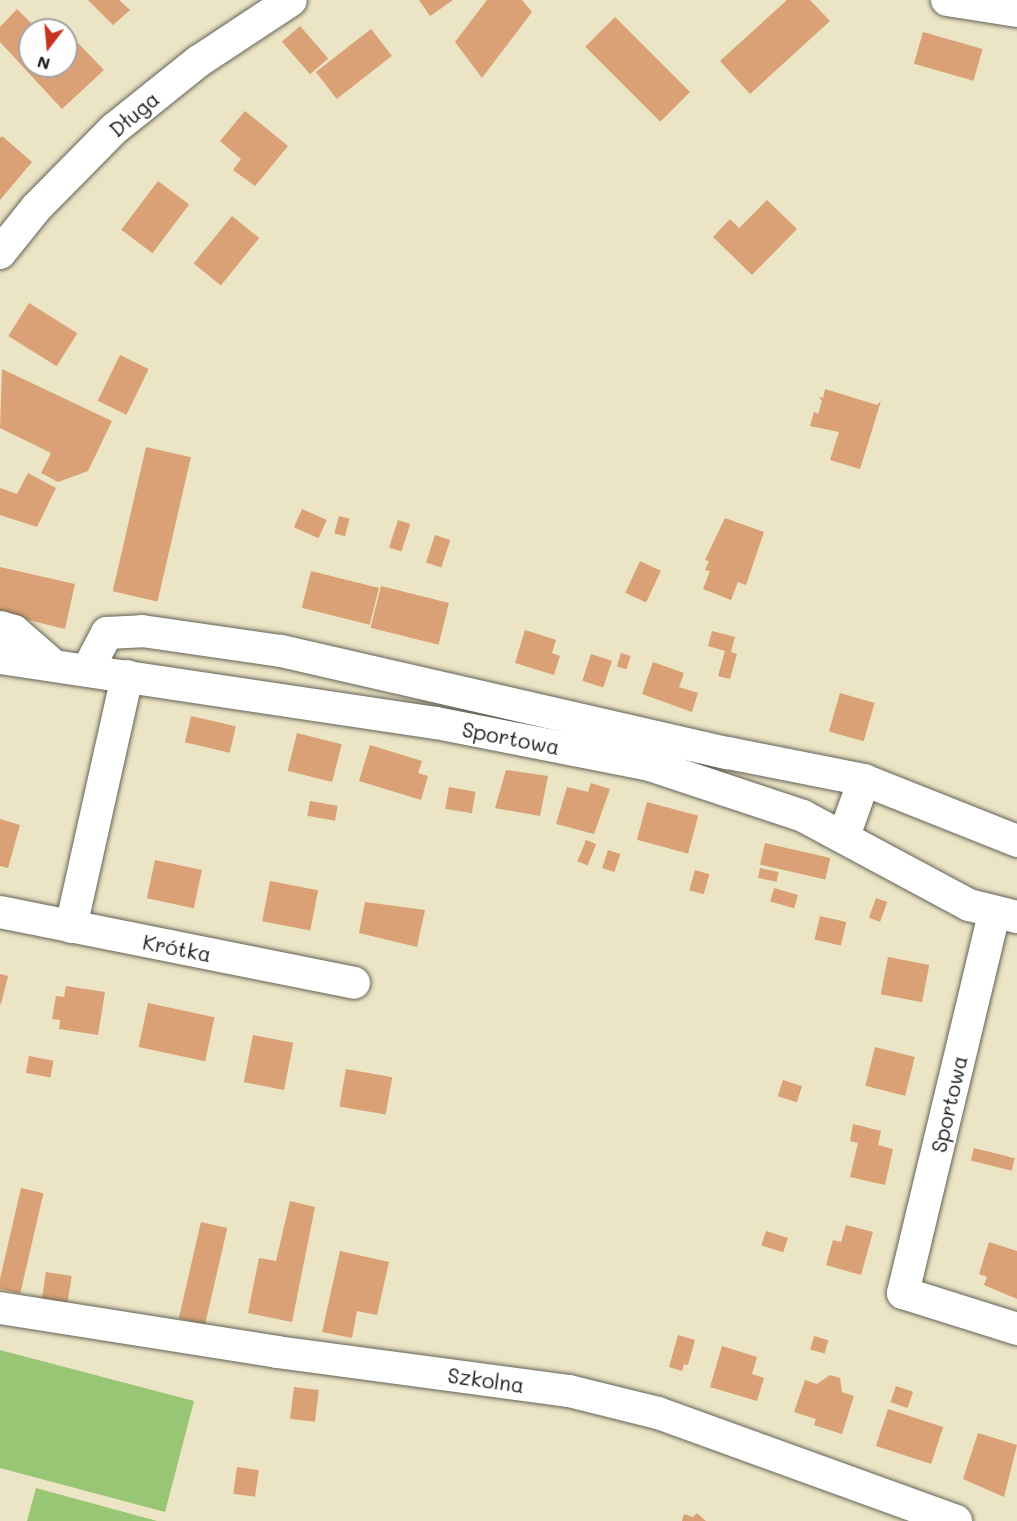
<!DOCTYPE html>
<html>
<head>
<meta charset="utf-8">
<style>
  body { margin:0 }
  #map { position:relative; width:1017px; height:1521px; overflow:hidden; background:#ebe4c5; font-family:Mali,sans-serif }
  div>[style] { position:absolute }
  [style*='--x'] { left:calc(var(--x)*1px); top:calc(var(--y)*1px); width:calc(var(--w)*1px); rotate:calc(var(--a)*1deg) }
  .green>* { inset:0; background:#98c675 }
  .building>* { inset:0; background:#d9a175; transform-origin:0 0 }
  .roads { filter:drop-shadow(0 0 2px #646257) drop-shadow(0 0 2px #646257) }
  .minor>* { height:32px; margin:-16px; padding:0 16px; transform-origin:16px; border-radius:16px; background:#fff }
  span { translate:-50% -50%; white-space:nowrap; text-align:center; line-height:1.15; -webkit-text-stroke:4.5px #fff; paint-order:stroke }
  .street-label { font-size:21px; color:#1c1c1c }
  .north { position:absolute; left:18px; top:18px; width:60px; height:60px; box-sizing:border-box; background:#fff; border:2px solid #a4a4a4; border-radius:50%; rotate:196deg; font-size:16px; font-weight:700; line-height:24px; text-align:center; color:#1c1c1c }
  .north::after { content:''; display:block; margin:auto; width:21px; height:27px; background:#c8321e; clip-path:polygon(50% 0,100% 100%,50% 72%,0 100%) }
</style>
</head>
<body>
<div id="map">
  <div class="green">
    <i style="clip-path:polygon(0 1350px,194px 1401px,165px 1512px,0 1468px)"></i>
    <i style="clip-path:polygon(36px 1488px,157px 1521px,27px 1521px)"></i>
  </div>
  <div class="building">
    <i style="clip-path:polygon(88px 0,119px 0,130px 10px,113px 25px)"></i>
    <i style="clip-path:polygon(419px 0,453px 0,430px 16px)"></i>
    <i style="clip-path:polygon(487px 0,522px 0,532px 12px,482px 78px,455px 42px)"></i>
    <i style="clip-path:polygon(787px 0,810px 0,830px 21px,750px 94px,720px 61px)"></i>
    <i style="clip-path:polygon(17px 9px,38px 30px,30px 30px,30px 66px,66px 66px,66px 52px,77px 42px,104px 70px,62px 109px,0 42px,0 27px)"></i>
    <i style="left:615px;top:17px;width:106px;height:42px;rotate:45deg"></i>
    <i style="left:300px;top:26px;width:43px;height:24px;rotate:49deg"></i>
    <i style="left:371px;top:29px;width:34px;height:70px;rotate:52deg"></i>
    <i style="left:923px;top:32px;width:62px;height:33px;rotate:16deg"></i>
    <i style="clip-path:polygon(245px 111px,288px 146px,255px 186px,233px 170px,241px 159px,220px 141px)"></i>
    <i style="clip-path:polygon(2px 136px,32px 162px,0 200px,0 138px)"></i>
    <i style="left:158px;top:181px;width:39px;height:61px;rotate:37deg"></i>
    <i style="clip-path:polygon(767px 200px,797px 229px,752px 275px,713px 237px,730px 219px,739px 228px)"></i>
    <i style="left:232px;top:216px;width:35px;height:61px;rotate:39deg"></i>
    <i style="left:29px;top:303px;width:57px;height:39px;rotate:32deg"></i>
    <i style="left:120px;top:355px;width:32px;height:51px;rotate:26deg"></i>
    <i style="clip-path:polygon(2px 369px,112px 421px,88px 471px,58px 482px,41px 473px,51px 453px,0 428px)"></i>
    <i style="clip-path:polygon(825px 389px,877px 405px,881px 401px,860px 469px,830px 460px,839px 432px,810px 426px,814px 412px,818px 414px,822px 401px,819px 397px,823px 398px)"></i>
    <i style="left:146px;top:447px;width:46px;height:148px;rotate:13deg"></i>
    <i style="clip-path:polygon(28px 473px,56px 488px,37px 527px,0 515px,0 488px,17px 494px)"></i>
    <i style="left:302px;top:509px;width:27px;height:20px;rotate:24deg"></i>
    <i style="left:339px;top:516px;width:11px;height:18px;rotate:15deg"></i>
    <i style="clip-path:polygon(725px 518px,764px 532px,746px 585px,738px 582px,731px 600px,703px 589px,710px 571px,705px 570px,709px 561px,705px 560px)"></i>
    <i style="left:398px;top:520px;width:13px;height:29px;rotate:18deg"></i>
    <i style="left:435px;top:535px;width:16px;height:29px;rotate:18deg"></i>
    <i style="left:640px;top:561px;width:23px;height:35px;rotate:25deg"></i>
    <i style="clip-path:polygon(0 567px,75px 584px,65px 629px,0 613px)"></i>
    <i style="left:311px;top:571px;width:70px;height:38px;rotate:14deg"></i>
    <i style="left:381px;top:586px;width:70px;height:43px;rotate:14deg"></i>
    <i style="clip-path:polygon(525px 630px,556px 640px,552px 653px,560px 656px,554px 675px,515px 663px)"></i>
    <i style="clip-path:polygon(712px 631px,735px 637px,731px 652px,737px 654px,730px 679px,718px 676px,725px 651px,708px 646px)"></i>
    <i style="left:621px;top:653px;width:10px;height:14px;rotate:17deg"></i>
    <i style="left:591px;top:654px;width:22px;height:28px;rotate:18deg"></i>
    <i style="clip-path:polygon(653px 662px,684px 673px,679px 687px,698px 693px,692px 712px,642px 694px)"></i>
    <i style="left:840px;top:693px;width:36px;height:40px;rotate:16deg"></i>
    <i style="left:191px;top:716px;width:46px;height:27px;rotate:13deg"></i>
    <i style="left:297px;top:733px;width:46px;height:39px;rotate:14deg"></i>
    <i style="clip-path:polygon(370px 745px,422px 761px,418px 773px,428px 776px,421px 800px,359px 781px)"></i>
    <i style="clip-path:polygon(506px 770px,548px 776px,540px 816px,495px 808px)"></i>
    <i style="clip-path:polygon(591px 783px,610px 789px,594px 834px,556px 824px,567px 787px,588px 792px)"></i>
    <i style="left:449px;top:787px;width:27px;height:22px;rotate:10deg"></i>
    <i style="left:310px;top:801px;width:28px;height:15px;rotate:10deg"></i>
    <i style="left:647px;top:802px;width:53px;height:39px;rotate:15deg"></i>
    <i style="clip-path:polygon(0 819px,20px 825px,8px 868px,0 866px)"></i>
    <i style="left:586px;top:840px;width:11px;height:23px;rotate:22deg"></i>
    <i style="left:765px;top:843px;width:67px;height:22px;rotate:13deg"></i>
    <i style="left:608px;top:850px;width:13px;height:19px;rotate:18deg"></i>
    <i style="left:155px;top:860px;width:48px;height:39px;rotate:12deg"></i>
    <i style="left:760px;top:868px;width:19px;height:10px;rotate:12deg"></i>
    <i style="left:695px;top:870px;width:15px;height:21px;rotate:16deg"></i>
    <i style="left:270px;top:881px;width:49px;height:41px;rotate:11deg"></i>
    <i style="left:774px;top:888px;width:25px;height:14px;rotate:16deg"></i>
    <i style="left:876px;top:898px;width:12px;height:21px;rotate:20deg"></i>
    <i style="clip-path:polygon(365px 902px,425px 910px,417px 947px,359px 933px)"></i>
    <i style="left:820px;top:916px;width:27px;height:24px;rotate:13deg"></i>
    <i style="left:888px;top:957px;width:42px;height:38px;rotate:11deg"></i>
    <i style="clip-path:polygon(0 974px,8px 976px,1px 1004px,0 1004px)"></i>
    <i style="clip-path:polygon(66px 986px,105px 992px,98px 1035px,59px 1029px,60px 1020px,52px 1019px,56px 996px,64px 997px)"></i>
    <i style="left:148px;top:1003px;width:68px;height:45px;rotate:12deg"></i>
    <i style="left:253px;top:1035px;width:41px;height:48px;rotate:11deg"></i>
    <i style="left:875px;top:1047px;width:41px;height:40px;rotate:14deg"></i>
    <i style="left:29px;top:1056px;width:25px;height:17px;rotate:11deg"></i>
    <i style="left:346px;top:1069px;width:47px;height:38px;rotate:10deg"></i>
    <i style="left:783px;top:1080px;width:20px;height:17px;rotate:18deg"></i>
    <i style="clip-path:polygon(853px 1124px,881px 1131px,878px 1145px,893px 1149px,885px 1185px,850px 1177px,858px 1143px,850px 1141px)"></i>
    <i style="left:974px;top:1148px;width:42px;height:13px;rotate:14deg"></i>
    <i style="left:21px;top:1188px;width:23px;height:103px;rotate:13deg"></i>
    <i style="clip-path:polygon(290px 1201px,315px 1207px,292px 1322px,248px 1313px,259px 1258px,276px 1261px)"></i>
    <i style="left:201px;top:1222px;width:27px;height:99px;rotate:13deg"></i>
    <i style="clip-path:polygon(846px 1225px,873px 1232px,861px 1275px,826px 1265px,833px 1240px,841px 1242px)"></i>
    <i style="left:766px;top:1231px;width:23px;height:15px;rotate:18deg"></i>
    <i style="clip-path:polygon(989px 1242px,1017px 1251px,1017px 1299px,984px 1285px,987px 1277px,979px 1274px)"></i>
    <i style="clip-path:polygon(340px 1251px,389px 1262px,377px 1315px,357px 1311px,352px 1338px,322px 1332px)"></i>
    <i style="left:46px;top:1272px;width:26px;height:29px;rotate:9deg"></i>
    <i style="clip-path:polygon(678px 1335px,695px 1340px,688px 1365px,684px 1364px,682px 1371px,669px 1367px)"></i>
    <i style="left:814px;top:1336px;width:15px;height:14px;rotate:16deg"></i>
    <i style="clip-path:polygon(722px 1346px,757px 1357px,752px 1374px,764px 1378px,757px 1401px,710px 1387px)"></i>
    <i style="clip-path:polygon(830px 1375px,840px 1378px,842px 1392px,854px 1396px,842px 1434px,814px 1425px,816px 1419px,794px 1412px,805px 1380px,817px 1384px)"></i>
    <i style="left:896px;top:1386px;width:18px;height:17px;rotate:19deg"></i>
    <i style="left:294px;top:1387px;width:25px;height:32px;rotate:7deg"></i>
    <i style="left:888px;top:1409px;width:58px;height:39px;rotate:18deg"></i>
    <i style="clip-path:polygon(978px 1433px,1017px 1445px,1004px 1497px,963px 1479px)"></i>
    <i style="left:237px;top:1467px;width:22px;height:27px;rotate:8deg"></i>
    <i style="clip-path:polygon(697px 1513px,706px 1521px,682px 1521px,684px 1514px,693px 1517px)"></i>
  </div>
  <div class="roads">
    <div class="minor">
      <i style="--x:947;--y:0;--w:71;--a:8.9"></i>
      <i style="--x:0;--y:253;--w:58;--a:-51.3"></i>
      <i style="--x:36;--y:208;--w:111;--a:-45.4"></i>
      <i style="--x:114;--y:129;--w:109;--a:-38.7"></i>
      <i style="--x:199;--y:61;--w:110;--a:-33.5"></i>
      <i style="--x:0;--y:627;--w:15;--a:16"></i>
      <i style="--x:14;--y:631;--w:50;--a:41"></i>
      <i style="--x:0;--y:658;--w:441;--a:8.5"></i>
      <i style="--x:436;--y:723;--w:218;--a:11.1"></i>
      <i style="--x:650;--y:765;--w:161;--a:18.4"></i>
      <i style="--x:803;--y:816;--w:188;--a:28.2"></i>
      <i style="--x:969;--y:905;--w:49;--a:14"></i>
      <i style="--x:88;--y:669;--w:41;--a:-62.2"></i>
      <i style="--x:107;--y:633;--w:35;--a:-3"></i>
      <i style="--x:142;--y:631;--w:140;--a:8.2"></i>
      <i style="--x:281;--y:651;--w:458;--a:12.9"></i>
      <i style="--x:728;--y:753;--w:139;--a:11.2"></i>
      <i style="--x:864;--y:780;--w:165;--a:21.7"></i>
      <i style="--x:844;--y:836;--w:59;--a:-70.3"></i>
      <i style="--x:0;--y:912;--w:361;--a:11.3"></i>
      <i style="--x:994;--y:914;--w:390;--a:103.5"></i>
      <i style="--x:903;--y:1293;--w:120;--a:17.5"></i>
      <i style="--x:71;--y:927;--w:257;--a:-77.4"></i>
      <i style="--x:0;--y:1308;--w:280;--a:9"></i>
      <i style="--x:277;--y:1352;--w:295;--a:7.6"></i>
      <i style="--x:569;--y:1391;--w:92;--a:13.9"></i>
      <i style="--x:658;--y:1413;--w:317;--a:19.9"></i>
    </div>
  </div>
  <div class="street-label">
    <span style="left:134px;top:114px;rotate:-40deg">Długa</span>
    <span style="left:511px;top:738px;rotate:11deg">Sportowa</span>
    <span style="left:177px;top:948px;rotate:11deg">Krótka</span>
    <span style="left:949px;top:1104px;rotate:-77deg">Sportowa</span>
    <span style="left:486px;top:1380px;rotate:8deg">Szkolna</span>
  </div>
  <div class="north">N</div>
</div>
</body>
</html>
